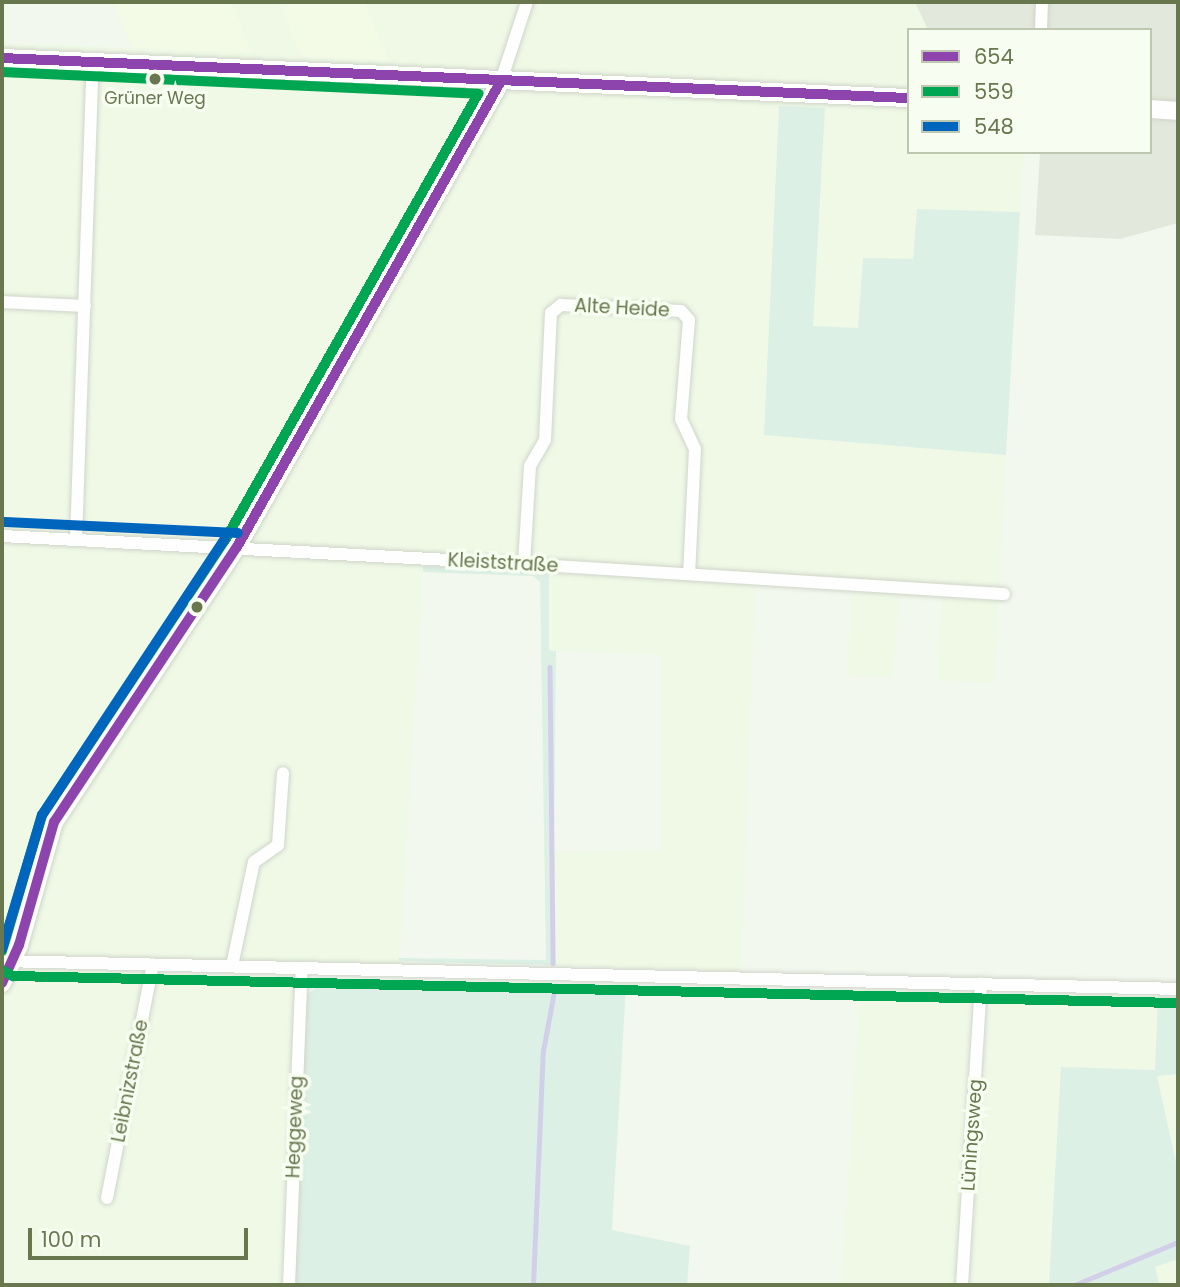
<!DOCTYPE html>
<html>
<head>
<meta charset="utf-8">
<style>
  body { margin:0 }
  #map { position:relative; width:1180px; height:1287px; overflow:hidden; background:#f3f8ef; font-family:Poppins,sans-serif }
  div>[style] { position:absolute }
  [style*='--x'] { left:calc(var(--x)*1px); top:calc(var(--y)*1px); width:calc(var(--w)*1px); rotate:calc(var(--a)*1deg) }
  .residential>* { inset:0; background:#eff9e6 }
  .commercial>* { inset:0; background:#f3fae6 }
  .industrial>* { inset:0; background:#e3e8dc }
  .green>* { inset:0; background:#dcf0e5 }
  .stream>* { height:4.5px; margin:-2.25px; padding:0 2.25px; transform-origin:2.25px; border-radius:2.25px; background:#d2d0e9 }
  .roads { filter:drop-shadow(0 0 2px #d0d5ca) drop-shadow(0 0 2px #d0d5ca) }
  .street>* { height:12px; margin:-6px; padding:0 6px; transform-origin:6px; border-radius:6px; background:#fdfefd }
  .secondary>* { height:18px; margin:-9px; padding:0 9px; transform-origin:9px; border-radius:9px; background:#fdfefd }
  .bus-1>* { height:10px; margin:-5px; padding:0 5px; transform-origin:5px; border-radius:5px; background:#8e44ad }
  .bus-2>* { height:10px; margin:-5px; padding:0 5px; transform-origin:5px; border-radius:5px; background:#00a651 }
  .bus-3>* { height:10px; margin:-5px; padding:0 5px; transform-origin:5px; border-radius:5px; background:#0065bd }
  .dots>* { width:19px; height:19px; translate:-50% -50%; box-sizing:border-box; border:4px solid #f7fef1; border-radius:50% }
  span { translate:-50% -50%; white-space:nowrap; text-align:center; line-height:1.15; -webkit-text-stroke:7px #f7fef1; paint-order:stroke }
  .bus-label { font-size:17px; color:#69774e }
  .street-label { font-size:19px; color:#69774e }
  .frame { position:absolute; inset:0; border:4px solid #69774e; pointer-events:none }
  .legend { position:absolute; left:907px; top:28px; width:245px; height:126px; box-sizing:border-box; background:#f7fef1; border:2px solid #bec8b0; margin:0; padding:9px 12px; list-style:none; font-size:21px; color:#69774e }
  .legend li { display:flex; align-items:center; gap:14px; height:35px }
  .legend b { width:35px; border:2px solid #bec8b0 }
  .scale { position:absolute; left:28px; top:1228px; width:220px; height:32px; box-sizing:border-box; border:4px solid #69774e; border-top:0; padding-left:9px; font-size:21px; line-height:24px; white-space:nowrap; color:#69774e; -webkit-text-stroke:5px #f7fef1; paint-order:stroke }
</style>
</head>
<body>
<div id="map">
  <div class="residential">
    <i style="clip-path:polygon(231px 2px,280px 2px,301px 57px,389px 60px,364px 2px,915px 2px,928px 30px,909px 30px,909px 152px,1024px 152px,1020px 212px,917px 209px,913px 259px,863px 259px,858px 328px,812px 326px,825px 109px,779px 107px,764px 435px,1006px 455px,994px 683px,937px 680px,942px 599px,899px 596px,893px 677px,848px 675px,851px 592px,755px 585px,741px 971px,553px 965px,553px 852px,662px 850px,662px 655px,549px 650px,549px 559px,424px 553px,399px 965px,2px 954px,2px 43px,251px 53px)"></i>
    <i style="clip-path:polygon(2px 968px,284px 977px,295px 986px,282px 1285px,2px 1285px)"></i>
    <i style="clip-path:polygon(860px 989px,960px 993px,970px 1002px,956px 1285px,842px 1285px)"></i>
    <i style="clip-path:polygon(997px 994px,1158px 996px,1155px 1070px,1061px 1068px,1049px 1285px,970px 1285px,989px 1002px)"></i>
    <i style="clip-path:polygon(1178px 1074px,1178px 1172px,1157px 1076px)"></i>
    <i style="clip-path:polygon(1178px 1259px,1178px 1285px,1160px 1285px,1155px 1267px)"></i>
  </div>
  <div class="commercial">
    <i style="clip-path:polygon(113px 2px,231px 2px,252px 53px,132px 48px)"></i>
    <i style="clip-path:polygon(280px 2px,364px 2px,389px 60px,301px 57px)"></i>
  </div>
  <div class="industrial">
    <i style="clip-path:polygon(915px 2px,1178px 2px,1178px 223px,1120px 239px,1035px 235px,1040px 152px,1150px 152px,1150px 30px,928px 30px)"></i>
  </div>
  <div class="green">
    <i style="clip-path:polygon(779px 106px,825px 108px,813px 326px,858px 328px,863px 258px,913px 259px,917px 209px,1020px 212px,1006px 455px,764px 435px)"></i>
    <i style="clip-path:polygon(423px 566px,549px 573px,549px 650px,556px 651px,553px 965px,399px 961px,399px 958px,546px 960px,540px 582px,533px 576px,423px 572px)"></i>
    <i style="clip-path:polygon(328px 979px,541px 984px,541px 989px,546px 986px,555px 989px,560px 985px,626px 986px,612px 1230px,690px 1246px,687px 1285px,292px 1285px,305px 996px)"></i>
    <i style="clip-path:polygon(1158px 996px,1178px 997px,1178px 1074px,1157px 1076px,1178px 1172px,1178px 1240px,1068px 1285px,1049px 1285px,1061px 1067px,1155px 1070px)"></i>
    <i style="clip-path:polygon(1178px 1243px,1178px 1259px,1155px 1267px,1160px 1285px,1077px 1285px)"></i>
  </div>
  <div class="stream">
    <i style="--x:550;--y:667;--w:296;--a:89.4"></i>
    <i style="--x:533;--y:1285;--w:234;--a:-87.6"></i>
    <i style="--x:543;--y:1051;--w:66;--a:-79.5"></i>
    <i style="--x:1074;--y:1285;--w:113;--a:-22.5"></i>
  </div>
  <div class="roads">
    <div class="street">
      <i style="--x:1041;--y:30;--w:28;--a:-88"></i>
      <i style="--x:501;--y:81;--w:83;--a:-71.8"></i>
      <i style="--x:2;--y:302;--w:83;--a:2.8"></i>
      <i style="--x:2;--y:536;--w:523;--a:3.07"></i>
      <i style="--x:524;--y:564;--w:481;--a:3.6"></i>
      <i style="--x:76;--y:540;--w:478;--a:-88"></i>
      <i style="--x:524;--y:564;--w:98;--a:-86.5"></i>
      <i style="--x:530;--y:466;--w:30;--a:-60"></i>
      <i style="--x:545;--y:440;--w:127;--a:-87.3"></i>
      <i style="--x:551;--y:313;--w:13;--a:-39"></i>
      <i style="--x:561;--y:305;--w:120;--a:2.9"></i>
      <i style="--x:681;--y:311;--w:12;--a:48"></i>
      <i style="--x:689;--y:320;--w:99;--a:94.6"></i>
      <i style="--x:681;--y:419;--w:33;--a:65"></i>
      <i style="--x:695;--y:449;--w:125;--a:92.7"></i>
      <i style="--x:2;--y:961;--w:1176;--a:1.36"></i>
      <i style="--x:232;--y:966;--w:106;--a:-78.1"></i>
      <i style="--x:254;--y:862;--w:29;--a:-35"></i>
      <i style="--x:278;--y:845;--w:72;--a:-86"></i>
      <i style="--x:107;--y:1198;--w:238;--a:-78.9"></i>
      <i style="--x:289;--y:1285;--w:317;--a:-87.7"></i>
      <i style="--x:962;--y:1285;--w:302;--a:-86.4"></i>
    </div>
    <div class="secondary">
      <i style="--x:2;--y:58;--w:908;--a:2.53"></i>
      <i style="--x:1150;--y:109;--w:28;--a:4"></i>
      <i style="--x:2;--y:983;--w:42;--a:-65.9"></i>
      <i style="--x:19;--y:945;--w:128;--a:-74.1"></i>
      <i style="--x:54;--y:822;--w:330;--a:-56.4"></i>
      <i style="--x:237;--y:547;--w:536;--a:-60.47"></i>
    </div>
  </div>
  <div class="bus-1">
    <i style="--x:2;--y:58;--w:908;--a:2.53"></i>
    <i style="--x:2;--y:983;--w:42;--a:-65.9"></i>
    <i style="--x:19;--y:945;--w:128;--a:-74.1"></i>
    <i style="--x:54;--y:822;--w:330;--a:-56.4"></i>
    <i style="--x:237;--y:547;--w:536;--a:-60.47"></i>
  </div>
  <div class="bus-2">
    <i style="--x:2;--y:72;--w:477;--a:2.6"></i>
    <i style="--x:478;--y:94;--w:513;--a:119.56"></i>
    <i style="--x:225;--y:540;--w:330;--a:123.6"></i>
    <i style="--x:42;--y:815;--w:142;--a:106.4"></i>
    <i style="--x:2;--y:970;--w:13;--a:29"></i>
    <i style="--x:13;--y:976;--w:1165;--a:1.33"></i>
  </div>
  <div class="bus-3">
    <i style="--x:3;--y:522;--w:235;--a:2.7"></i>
    <i style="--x:2;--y:949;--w:140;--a:-73.4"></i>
    <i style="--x:42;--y:815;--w:331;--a:-56.5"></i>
  </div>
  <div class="dots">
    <i style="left:155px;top:79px;background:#69774e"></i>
    <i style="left:197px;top:607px;background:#69774e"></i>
  </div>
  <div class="bus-label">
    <span style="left:155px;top:99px">Grüner Weg</span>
  </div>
  <div class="street-label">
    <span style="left:622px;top:308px;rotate:3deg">Alte Heide</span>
    <span style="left:503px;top:563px;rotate:3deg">Kleiststraße</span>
    <span style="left:130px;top:1081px;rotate:-79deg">Leibnizstraße</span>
    <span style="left:295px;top:1127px;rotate:-88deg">Heggeweg</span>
    <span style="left:972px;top:1135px;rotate:-86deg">Lüningsweg</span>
  </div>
  <div class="frame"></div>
  <ul class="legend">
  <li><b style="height:9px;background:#8e44ad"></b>654</li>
  <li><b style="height:9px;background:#00a651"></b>559</li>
  <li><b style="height:9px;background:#0065bd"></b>548</li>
  </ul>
  <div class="scale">100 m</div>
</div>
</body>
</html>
